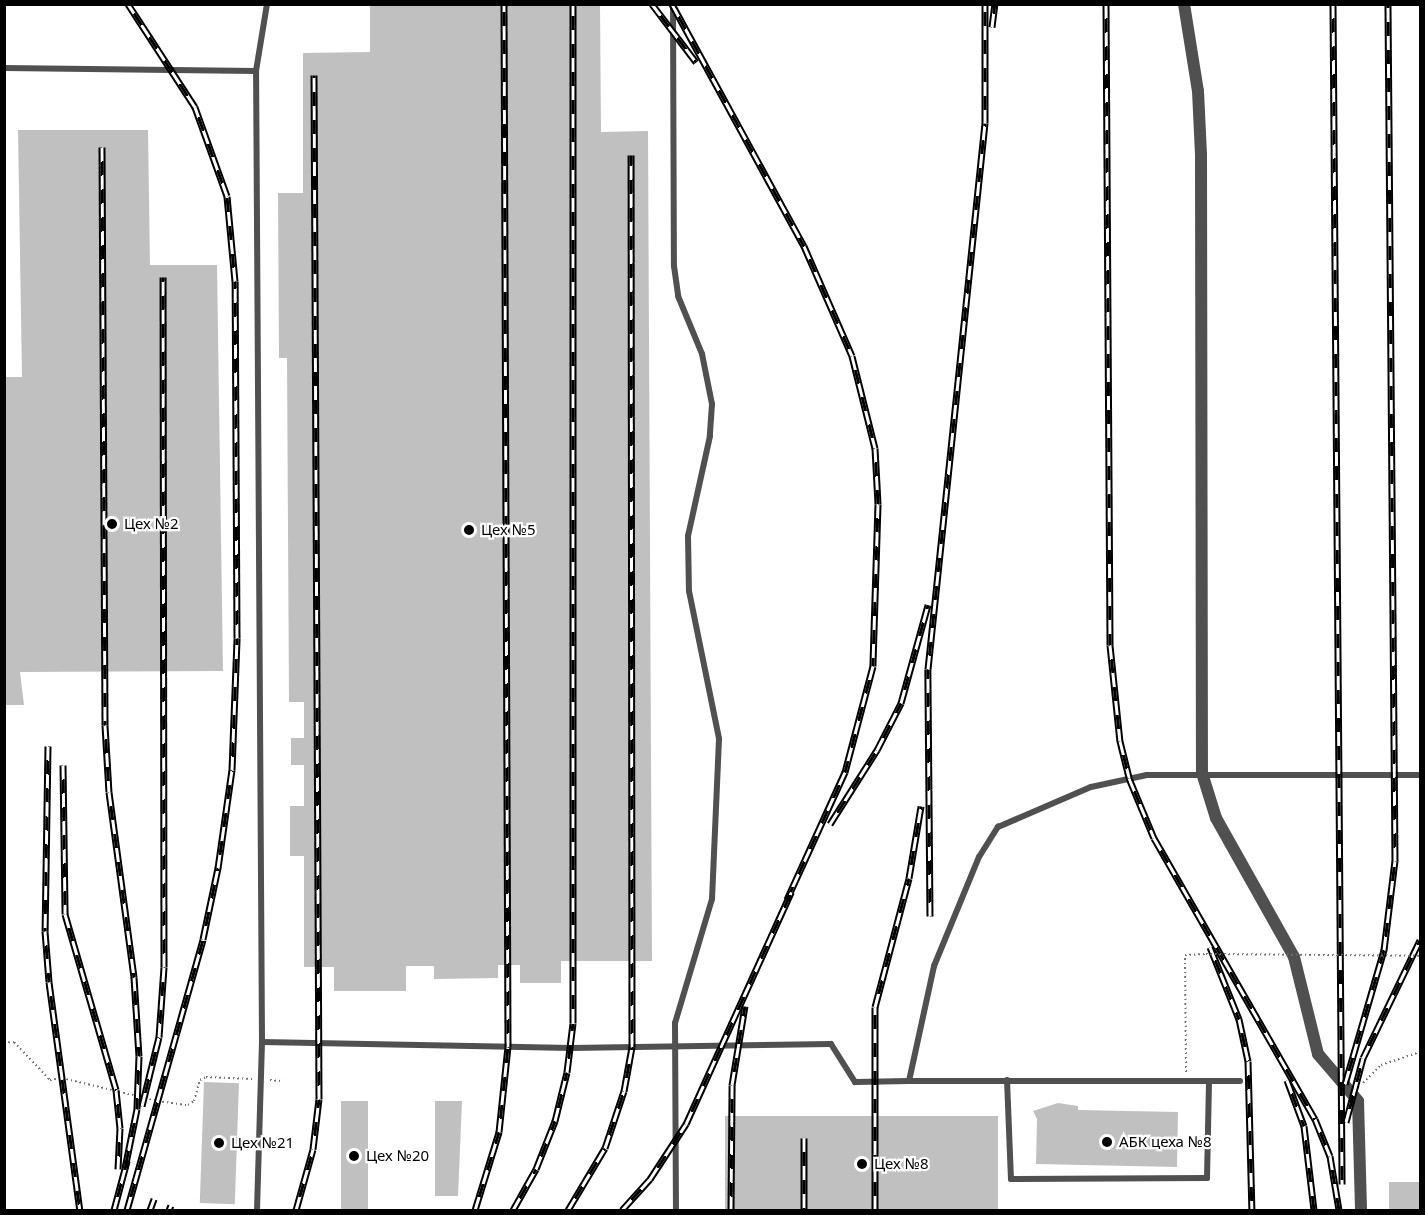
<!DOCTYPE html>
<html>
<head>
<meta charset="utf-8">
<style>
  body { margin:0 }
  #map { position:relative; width:1425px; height:1215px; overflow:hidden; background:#fff; font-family:"Noto Sans",sans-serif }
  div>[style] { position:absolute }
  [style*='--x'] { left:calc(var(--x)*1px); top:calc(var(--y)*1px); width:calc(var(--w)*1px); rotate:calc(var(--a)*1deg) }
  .building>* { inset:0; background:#c0c0c0; transform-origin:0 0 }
  .path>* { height:2px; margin-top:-1px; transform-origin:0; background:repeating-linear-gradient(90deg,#727272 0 1.5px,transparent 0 4.5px) }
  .service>* { height:6px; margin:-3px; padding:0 3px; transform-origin:3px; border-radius:3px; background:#505050 }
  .minor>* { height:12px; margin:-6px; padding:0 6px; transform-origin:6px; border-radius:6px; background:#505050 }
  .rail>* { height:7px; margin-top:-3.5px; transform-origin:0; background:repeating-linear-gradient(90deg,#fff 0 14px,#000 0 28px); box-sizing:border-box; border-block:2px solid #000 }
  .path-bridge>* { height:2px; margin-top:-1px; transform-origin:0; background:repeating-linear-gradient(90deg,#727272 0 1.5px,transparent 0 4.5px) }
  .dots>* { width:16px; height:16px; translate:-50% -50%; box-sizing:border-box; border:3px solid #fff; border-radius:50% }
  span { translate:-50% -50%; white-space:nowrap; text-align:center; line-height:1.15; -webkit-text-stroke:4.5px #fff; paint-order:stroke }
  .poi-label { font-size:15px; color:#000 }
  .left { translate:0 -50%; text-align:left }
  .frame { position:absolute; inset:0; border:6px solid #000; pointer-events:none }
</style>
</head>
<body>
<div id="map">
  <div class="building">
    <i style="clip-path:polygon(370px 4px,600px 4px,601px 132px,648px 131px,652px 961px,561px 961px,561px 983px,520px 983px,520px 965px,498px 965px,498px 978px,434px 979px,434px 966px,406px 966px,406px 991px,334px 991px,334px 967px,304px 967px,304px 856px,290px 856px,290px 806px,304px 806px,304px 765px,291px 765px,291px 738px,304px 738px,304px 702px,289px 702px,287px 358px,279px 358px,278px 193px,303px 193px,303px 53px,370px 52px)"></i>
    <i style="clip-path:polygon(18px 130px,148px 130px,150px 265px,217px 265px,223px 671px,20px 672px,24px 705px,4px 705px,4px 377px,22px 377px)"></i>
    <i style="left:204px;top:1082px;width:35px;height:121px;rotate:2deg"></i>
    <i style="left:341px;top:1101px;width:27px;height:109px"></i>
    <i style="clip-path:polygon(435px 1101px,462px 1101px,458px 1196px,435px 1196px)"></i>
    <i style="clip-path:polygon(1058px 1103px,1078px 1106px,1078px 1110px,1178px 1112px,1177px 1167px,1036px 1164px,1037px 1119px,1033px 1111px)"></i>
    <i style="left:998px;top:1116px;width:94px;height:273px;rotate:90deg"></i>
    <i style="left:1420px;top:1182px;width:28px;height:31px;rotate:90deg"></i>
  </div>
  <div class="path">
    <i style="--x:4;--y:1043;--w:10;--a:-6"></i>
    <i style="--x:14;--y:1042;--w:52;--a:46.5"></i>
    <i style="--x:50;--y:1080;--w:12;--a:-9"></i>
    <i style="--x:62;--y:1078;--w:99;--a:13.5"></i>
    <i style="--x:158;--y:1101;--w:30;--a:8"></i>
    <i style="--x:188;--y:1105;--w:7;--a:-34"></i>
    <i style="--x:194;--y:1101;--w:22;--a:-74"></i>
    <i style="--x:200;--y:1080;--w:7;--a:-27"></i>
    <i style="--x:206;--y:1077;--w:46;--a:2.5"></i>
    <i style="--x:1186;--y:1072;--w:117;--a:-90.5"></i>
    <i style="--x:1185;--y:955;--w:21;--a:-3"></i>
    <i style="--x:270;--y:1080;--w:11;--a:5"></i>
    <i style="--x:1363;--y:1083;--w:25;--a:-45"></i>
    <i style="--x:1381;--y:1065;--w:41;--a:-18.4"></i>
  </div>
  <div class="service">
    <i style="--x:673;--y:4;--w:262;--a:89.8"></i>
    <i style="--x:674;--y:266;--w:30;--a:82"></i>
    <i style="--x:678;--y:296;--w:63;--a:67.5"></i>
    <i style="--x:702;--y:354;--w:51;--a:78.7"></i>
    <i style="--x:712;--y:404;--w:32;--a:94"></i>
    <i style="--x:710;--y:436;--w:102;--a:102.4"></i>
    <i style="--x:688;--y:536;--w:55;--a:89"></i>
    <i style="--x:689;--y:591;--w:151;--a:78.5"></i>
    <i style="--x:719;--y:739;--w:160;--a:92.5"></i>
    <i style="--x:712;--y:899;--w:129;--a:106.6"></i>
    <i style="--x:675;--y:1023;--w:187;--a:89.7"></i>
    <i style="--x:4;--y:68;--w:252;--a:0.7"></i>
    <i style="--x:262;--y:1042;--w:309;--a:1.1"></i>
    <i style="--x:571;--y:1048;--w:260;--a:-0.9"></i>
    <i style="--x:831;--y:1044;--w:45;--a:57.7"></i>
    <i style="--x:855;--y:1082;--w:54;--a:-1.1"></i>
    <i style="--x:909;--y:1081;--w:118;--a:-77.7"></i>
    <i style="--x:934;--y:966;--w:118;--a:-67.6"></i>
    <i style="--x:979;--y:857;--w:36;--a:-58"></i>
    <i style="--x:998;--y:827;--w:101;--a:-23.3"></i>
    <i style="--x:1091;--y:787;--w:57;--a:-12.1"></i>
    <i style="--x:1147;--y:775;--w:273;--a:0"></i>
    <i style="--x:1007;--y:1080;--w:99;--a:87.7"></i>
    <i style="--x:1011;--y:1179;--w:196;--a:-0.3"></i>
    <i style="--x:1207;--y:1178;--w:97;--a:-88.8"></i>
    <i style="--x:909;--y:1081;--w:331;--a:0"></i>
    <i style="--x:257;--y:1210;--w:168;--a:-88.3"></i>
    <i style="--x:262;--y:1042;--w:971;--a:-90.35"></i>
    <i style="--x:256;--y:71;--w:68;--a:-80.7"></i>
  </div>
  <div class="minor">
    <i style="--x:1184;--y:4;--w:88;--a:80.9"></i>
    <i style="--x:1198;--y:91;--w:64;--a:87.3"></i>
    <i style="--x:1201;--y:155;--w:618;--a:89.91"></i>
    <i style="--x:1202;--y:773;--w:47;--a:72.7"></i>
    <i style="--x:1216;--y:818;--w:159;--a:60.7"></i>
    <i style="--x:1294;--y:957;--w:100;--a:76.1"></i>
    <i style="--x:1318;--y:1054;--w:62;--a:49.6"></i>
    <i style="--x:1358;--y:1101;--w:109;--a:88.4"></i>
  </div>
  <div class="rail">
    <i style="--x:652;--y:4;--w:73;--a:52.8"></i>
    <i style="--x:672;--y:4;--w:276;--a:61.4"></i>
    <i style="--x:804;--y:246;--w:120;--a:66.4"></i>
    <i style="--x:852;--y:356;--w:95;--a:76"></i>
    <i style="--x:875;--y:448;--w:56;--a:86.9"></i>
    <i style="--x:878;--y:504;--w:162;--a:91.8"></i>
    <i style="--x:873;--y:666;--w:110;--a:104.8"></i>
    <i style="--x:845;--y:772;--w:140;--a:114.5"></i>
    <i style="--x:1106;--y:4;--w:641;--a:89.64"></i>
    <i style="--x:1110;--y:645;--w:97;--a:84.1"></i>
    <i style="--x:1120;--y:741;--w:38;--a:76"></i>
    <i style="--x:1129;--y:778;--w:65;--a:67.4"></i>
    <i style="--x:1154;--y:838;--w:324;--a:60.2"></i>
    <i style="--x:1315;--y:1119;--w:40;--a:68"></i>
    <i style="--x:1330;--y:1156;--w:55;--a:80.5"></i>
    <i style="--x:1333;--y:4;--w:1180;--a:89.56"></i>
    <i style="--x:992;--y:27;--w:23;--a:-83"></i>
    <i style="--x:102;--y:147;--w:578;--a:89.7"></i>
    <i style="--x:105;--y:725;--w:67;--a:86.6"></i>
    <i style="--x:109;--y:792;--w:187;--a:82.3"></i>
    <i style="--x:134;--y:977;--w:79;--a:86.4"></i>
    <i style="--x:139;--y:1056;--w:53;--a:92.2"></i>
    <i style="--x:137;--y:1109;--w:60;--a:101.5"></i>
    <i style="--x:48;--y:746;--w:185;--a:90.9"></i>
    <i style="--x:45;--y:931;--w:51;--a:85.5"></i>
    <i style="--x:49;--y:982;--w:230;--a:82.3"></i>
    <i style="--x:63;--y:765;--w:149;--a:89.2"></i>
    <i style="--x:65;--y:914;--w:183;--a:73.8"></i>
    <i style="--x:116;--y:1090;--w:38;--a:84"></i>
    <i style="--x:120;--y:1128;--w:41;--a:92.8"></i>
    <i style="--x:830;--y:824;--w:88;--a:-57.6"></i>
    <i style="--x:877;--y:750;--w:53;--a:-62.9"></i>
    <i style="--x:901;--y:703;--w:102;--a:-74.6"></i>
    <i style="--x:930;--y:916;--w:247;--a:-90.5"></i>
    <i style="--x:928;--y:669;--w:549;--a:-84.04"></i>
    <i style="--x:985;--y:123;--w:119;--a:-90"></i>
    <i style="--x:1210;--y:947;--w:78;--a:68.1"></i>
    <i style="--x:1239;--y:1019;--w:43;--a:77.9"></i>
    <i style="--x:1248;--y:1061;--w:149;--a:88.5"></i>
    <i style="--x:1287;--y:1080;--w:49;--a:69.7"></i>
    <i style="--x:1304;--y:1126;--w:85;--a:83.2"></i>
    <i style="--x:1345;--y:1084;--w:140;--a:-73.8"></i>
    <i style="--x:1384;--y:950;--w:90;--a:-83"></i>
    <i style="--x:1395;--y:861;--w:857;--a:-90.47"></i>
    <i style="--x:142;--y:1106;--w:71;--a:-76.2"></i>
    <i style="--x:159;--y:1037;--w:70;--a:-85.9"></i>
    <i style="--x:164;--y:967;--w:690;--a:-90.08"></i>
    <i style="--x:1346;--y:1122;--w:66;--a:-75.1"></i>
    <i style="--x:1363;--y:1058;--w:131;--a:-64.2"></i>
    <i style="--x:804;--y:1138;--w:72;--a:90"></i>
    <i style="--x:114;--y:1210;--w:51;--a:-75.1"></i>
    <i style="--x:127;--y:1210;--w:281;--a:-74.3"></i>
    <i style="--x:203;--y:939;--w:73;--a:-78.1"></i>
    <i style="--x:218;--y:868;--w:99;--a:-81.9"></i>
    <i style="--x:232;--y:770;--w:132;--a:-87.8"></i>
    <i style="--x:237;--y:638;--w:357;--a:-90.3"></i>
    <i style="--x:235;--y:281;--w:85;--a:-95.4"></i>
    <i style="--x:227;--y:196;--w:95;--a:-109.8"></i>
    <i style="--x:195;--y:107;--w:123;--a:-123"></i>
    <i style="--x:150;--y:1210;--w:12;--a:-70"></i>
    <i style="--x:169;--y:1210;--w:5;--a:-68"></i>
    <i style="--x:296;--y:1210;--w:63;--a:-74.4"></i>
    <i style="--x:313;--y:1149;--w:50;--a:-83.2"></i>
    <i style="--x:319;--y:1099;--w:1024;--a:-90.28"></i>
    <i style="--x:475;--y:1210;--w:82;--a:-72.9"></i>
    <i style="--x:499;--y:1132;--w:85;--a:-84"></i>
    <i style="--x:508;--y:1047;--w:1043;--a:-90.22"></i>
    <i style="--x:513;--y:1210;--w:47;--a:-60.7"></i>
    <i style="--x:536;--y:1169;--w:52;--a:-68.4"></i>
    <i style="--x:555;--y:1121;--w:50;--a:-76.2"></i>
    <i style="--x:567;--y:1072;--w:49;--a:-83"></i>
    <i style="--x:573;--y:1023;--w:1019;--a:-90"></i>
    <i style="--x:568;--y:1210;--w:72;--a:-59.2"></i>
    <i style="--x:605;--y:1148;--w:60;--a:-71.6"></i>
    <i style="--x:624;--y:1091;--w:45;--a:-79.7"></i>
    <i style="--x:632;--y:1047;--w:892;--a:-90.06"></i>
    <i style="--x:622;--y:1210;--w:42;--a:-47.9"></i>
    <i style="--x:650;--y:1179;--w:66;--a:-56.8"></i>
    <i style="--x:686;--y:1124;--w:255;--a:-65.6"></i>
    <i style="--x:731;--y:1210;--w:125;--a:-89.5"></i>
    <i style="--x:732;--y:1085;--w:80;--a:-80.7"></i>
    <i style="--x:875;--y:1210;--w:203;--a:-90"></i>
    <i style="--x:875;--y:1007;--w:133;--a:-75.2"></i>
    <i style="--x:909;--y:878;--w:73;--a:-80.5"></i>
  </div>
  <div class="path-bridge">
    <i style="--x:1206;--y:954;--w:214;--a:0.5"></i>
  </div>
  <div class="dots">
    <i style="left:112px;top:524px;background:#000"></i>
    <i style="left:469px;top:530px;background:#000"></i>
    <i style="left:1107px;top:1142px;background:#000"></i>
    <i style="left:219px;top:1143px;background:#000"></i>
    <i style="left:354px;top:1156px;background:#000"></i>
    <i style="left:862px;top:1164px;background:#000"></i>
  </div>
  <div class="poi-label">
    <span class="left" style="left:124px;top:524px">Цех №2</span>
    <span class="left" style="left:481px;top:530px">Цех №5</span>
    <span class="left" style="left:1119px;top:1142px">АБК цеха №8</span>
    <span class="left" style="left:231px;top:1143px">Цех №21</span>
    <span class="left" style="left:366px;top:1156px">Цех №20</span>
    <span class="left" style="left:874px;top:1164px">Цех №8</span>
  </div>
  <div class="frame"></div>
</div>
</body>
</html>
